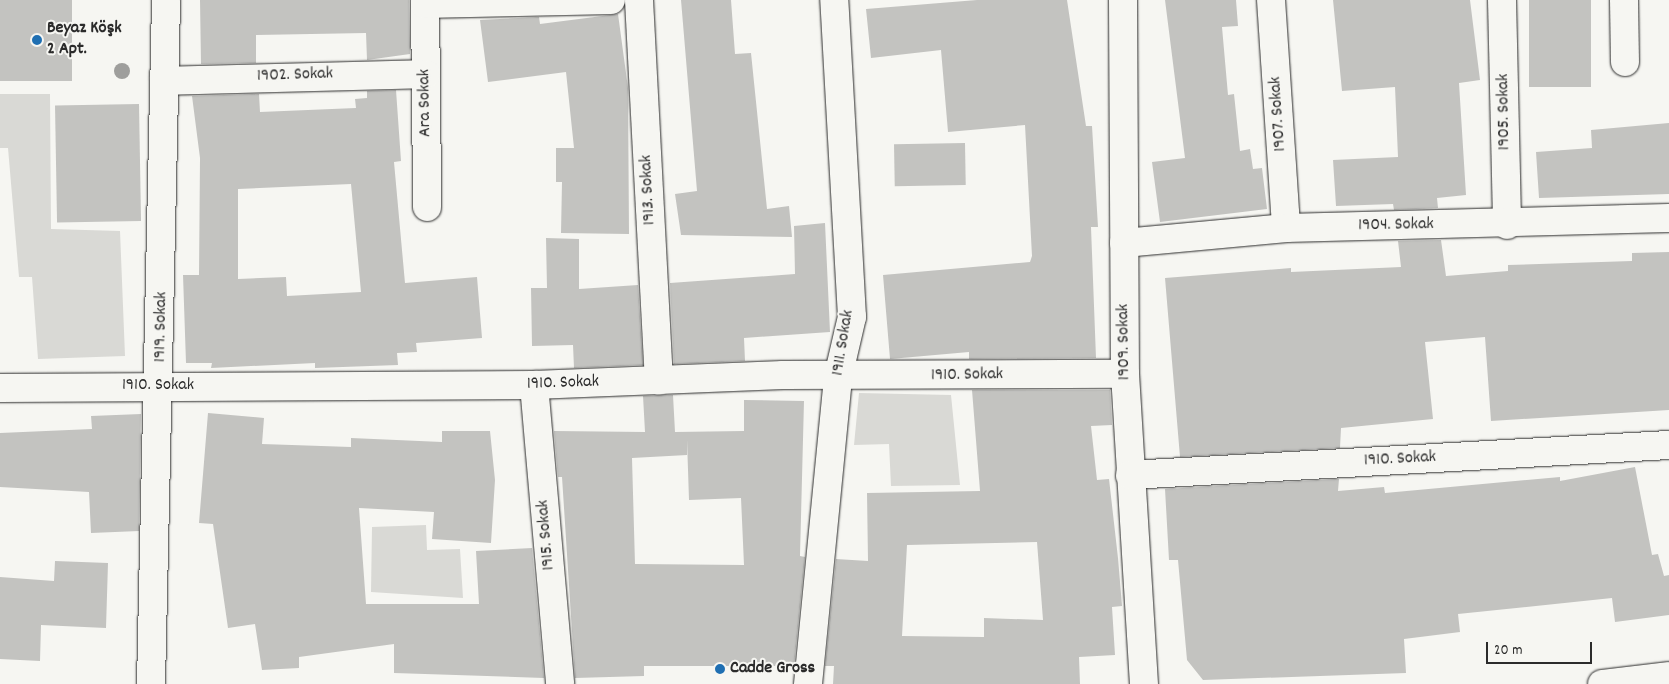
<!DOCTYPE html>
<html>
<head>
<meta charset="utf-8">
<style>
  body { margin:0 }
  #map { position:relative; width:1669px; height:684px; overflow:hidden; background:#f6f6f2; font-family:Dekko,sans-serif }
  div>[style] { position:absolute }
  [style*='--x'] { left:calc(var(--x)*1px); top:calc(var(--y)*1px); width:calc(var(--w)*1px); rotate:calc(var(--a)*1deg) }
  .green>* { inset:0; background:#d9d9d5 }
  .building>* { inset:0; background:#c3c3c0; transform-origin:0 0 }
  .roads { filter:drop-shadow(0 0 1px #2b2b2b) drop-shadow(0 0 1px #2b2b2b) }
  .street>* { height:28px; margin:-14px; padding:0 14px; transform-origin:14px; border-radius:14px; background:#f6f6f2 }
  .secondary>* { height:28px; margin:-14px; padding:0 14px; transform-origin:14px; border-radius:14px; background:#f6f6f2 }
  .trees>* { width:16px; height:16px; margin:-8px; border-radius:50%; background:#9e9e9c }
  .dots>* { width:14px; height:14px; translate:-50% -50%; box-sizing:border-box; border:2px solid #f6f6f2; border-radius:50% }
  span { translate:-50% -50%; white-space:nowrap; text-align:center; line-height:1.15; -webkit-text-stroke:4px #f6f6f2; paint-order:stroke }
  .poi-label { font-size:18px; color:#2b2b2b; font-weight:700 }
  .left { translate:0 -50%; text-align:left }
  .street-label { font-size:18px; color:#2b2b2b }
  .scale { position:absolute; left:1486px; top:642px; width:106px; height:22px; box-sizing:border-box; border:2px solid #2b2b2b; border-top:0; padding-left:6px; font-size:15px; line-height:18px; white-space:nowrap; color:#2b2b2b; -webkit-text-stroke:4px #f6f6f2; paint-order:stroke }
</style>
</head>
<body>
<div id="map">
  <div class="green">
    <i style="clip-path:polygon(0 94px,50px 94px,51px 229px,120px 231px,125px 356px,38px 359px,32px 277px,19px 277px,8px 148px,0 148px)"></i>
    <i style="clip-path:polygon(859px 393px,951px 395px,960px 485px,891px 486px,889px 444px,854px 445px)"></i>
    <i style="clip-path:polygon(426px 525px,427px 550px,460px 549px,463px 598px,371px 592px,372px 527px)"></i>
  </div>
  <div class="building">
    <i style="left:0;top:0;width:72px;height:81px"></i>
    <i style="clip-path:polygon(200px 0,409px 0,410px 54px,367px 60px,366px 33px,256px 35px,256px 63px,201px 64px)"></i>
    <i style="clip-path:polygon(681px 0,731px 0,735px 54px,751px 53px,767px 209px,789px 206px,792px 237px,681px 235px,675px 194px,697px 191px)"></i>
    <i style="clip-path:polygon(977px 0,1067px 0,1086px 126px,1092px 126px,1098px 227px,1091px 227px,1096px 358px,969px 359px,969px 352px,890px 359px,883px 275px,1030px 262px,1032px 256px,1025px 125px,948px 132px,941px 50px,871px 58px,866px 9px)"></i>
    <i style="clip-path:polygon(1165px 0,1236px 0,1238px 26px,1222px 27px,1228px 95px,1234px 94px,1240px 151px,1250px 149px,1253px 169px,1262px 168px,1267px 209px,1160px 222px,1152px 162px,1185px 158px)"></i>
    <i style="clip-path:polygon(1333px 0,1470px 0,1480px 80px,1459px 83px,1466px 195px,1437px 198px,1438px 208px,1394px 210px,1393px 204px,1336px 206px,1333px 160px,1398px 157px,1395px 87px,1342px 91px)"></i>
    <i style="left:1529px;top:0;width:62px;height:87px"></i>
    <i style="clip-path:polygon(618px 14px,628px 88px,629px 234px,561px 233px,562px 182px,556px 182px,556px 148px,574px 148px,566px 72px,488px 82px,480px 20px,539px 17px,540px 24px)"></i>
    <i style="clip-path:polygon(evenodd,396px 90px,401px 161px,394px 162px,405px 283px,477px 277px,482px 338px,416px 343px,417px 352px,397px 353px,398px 365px,315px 368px,315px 363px,211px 368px,212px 363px,186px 363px,183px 275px,199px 275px,200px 158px,192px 96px,259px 94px,260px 112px,356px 108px,355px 99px,367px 98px,367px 91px,396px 90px,351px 184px,361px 292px,287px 296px,286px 277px,238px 279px,238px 189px,351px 184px)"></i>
    <i style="left:139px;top:104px;width:117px;height:84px;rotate:89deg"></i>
    <i style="clip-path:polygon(1669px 123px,1669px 194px,1539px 198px,1536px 152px,1592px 148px,1591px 130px)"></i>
    <i style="left:965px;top:143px;width:42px;height:71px;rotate:89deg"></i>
    <i style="clip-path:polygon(825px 223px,830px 332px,744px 338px,745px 361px,674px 364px,670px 283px,795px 274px,794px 226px)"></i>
    <i style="clip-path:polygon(546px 238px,579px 239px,579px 289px,638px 285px,643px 365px,574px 368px,573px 345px,532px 346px,531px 288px,547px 288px)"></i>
    <i style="clip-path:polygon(1441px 240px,1446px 276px,1508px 271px,1508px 265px,1632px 261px,1632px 253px,1669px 252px,1669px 410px,1491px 421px,1485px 337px,1425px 342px,1433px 419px,1341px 428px,1340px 448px,1180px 457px,1165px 278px,1291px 268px,1291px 272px,1401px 267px,1398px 241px)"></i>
    <i style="clip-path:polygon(evenodd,972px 390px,1110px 390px,1112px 425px,1091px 426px,1097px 480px,1109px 479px,1118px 558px,1122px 606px,1112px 607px,1115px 655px,1079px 657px,1080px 684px,833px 684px,834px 666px,825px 666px,836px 559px,868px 561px,867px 493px,980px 491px,972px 390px,1037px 542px,1043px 620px,984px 618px,984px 637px,902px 636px,907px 545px,1037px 542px)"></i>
    <i style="clip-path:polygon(evenodd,673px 395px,675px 432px,744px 431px,744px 400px,804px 401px,800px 556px,805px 557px,794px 666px,644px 666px,644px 676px,575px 678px,562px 477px,558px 477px,554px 431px,645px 432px,643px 396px,673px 395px,687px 440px,689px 500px,741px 498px,744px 565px,635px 564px,632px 458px,687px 455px,687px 440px)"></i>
    <i style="clip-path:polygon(208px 413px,264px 418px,262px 444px,351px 447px,351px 438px,442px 442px,442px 431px,490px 431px,495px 480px,491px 543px,432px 539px,434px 512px,359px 508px,366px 604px,479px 604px,476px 551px,532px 548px,544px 678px,394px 673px,394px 644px,299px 657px,299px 668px,262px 670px,255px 624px,228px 628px,213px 524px,199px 523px)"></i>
    <i style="clip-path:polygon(141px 414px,139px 531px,91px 533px,89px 492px,0 487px,0 433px,92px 429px,91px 416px)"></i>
    <i style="clip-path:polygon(1635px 467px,1652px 555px,1658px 554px,1664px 576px,1669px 575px,1669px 615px,1615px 622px,1612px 598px,1458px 614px,1460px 632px,1404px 639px,1406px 673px,1203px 680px,1187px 660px,1178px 560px,1169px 560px,1165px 489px,1339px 479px,1338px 491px,1384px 487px,1385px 493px,1560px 477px,1560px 481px)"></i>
    <i style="clip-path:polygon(55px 561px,108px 563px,106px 628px,41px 625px,40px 661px,0 659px,0 577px,54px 581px)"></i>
  </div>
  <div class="roads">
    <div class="street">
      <i style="--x:425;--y:0;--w:207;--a:89.4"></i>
      <i style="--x:639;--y:0;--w:381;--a:87"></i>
      <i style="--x:1123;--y:0;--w:374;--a:89.7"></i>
      <i style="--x:1125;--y:374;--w:311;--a:86.5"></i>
      <i style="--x:1271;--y:0;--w:228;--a:86.2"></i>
      <i style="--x:1502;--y:0;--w:225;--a:88.7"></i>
      <i style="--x:1624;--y:0;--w:62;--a:89.1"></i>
      <i style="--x:425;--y:4;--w:186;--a:-1.2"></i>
      <i style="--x:164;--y:81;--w:262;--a:-1.5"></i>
      <i style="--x:1124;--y:243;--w:163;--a:-5.3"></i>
      <i style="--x:1286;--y:228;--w:383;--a:-1.5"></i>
      <i style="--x:534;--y:385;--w:300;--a:85"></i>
      <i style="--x:0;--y:388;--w:534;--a:-0.32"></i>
      <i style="--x:534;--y:385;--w:249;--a:-2.3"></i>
      <i style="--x:783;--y:375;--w:342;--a:-0.2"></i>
      <i style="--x:1130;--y:475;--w:540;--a:-3.19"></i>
      <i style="--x:151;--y:684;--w:684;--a:-88.74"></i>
      <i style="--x:808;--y:684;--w:308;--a:-84.4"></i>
      <i style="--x:838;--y:377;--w:62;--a:-76.9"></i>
      <i style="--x:852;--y:317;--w:318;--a:-93.2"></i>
    </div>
    <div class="secondary">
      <i style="--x:1602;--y:684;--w:67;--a:-6.8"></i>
    </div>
  </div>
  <div class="trees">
    <i style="left:122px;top:71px"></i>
  </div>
  <div class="dots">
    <i style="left:37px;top:40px;background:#1f6fb2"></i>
    <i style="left:720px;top:669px;background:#1f6fb2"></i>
  </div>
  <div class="poi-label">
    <span class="left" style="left:47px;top:40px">Beyaz Köşk<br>2 Apt.</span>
    <span class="left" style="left:730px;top:669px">Cadde Gross</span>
  </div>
  <div class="street-label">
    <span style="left:295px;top:76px;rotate:-2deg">1902. Sokak</span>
    <span style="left:426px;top:103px;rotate:-91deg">Ara Sokak</span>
    <span style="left:1505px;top:112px;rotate:-91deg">1905. Sokak</span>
    <span style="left:1279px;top:114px;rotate:-94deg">1907. Sokak</span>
    <span style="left:649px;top:190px;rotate:-93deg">1913. Sokak</span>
    <span style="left:1396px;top:226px;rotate:-1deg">1904. Sokak</span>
    <span style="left:162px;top:327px;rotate:-89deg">1919. Sokak</span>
    <span style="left:1125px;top:342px;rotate:-91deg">1909. Sokak</span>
    <span style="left:844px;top:343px;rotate:-81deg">1911. Sokak</span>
    <span style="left:967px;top:376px;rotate:-1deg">1910. Sokak</span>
    <span style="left:563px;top:384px;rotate:-2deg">1910. Sokak</span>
    <span style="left:158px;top:386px">1910. Sokak</span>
    <span style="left:1400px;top:460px;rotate:-3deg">1910. Sokak</span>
    <span style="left:547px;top:535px;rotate:-95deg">1915. Sokak</span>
  </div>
  <div class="scale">20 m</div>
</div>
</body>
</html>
